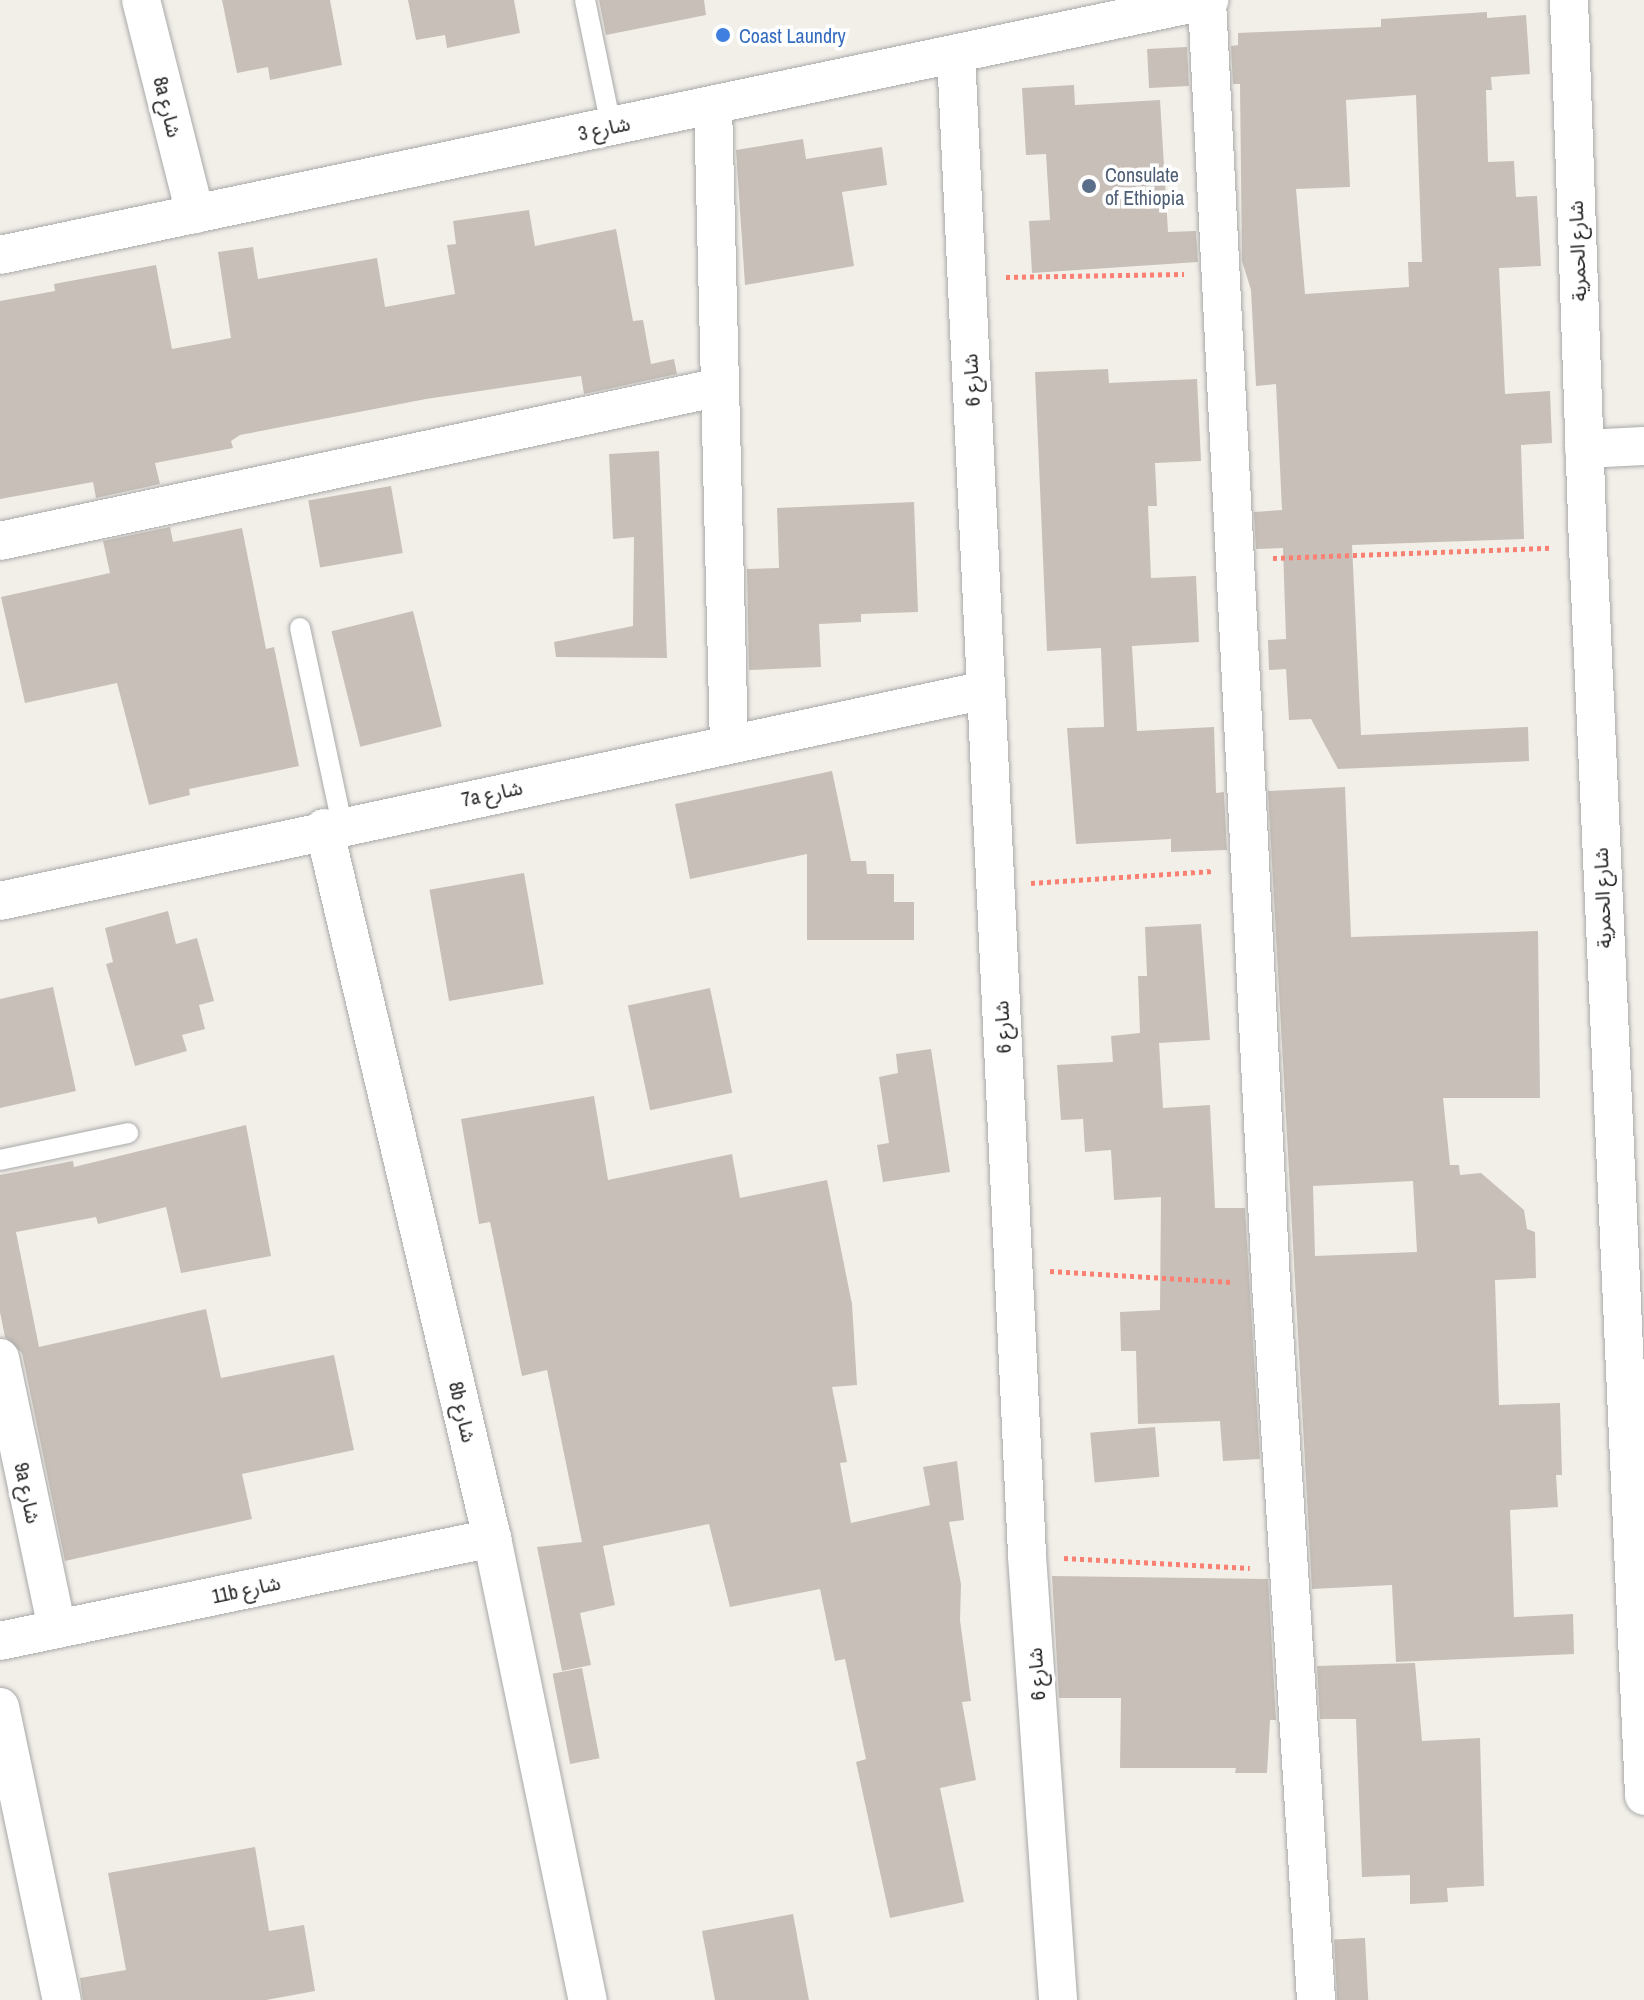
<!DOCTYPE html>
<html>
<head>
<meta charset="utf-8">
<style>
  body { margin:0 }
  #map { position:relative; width:1644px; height:2000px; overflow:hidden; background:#f2efe9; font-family:"Archivo Narrow","Noto Sans Arabic",sans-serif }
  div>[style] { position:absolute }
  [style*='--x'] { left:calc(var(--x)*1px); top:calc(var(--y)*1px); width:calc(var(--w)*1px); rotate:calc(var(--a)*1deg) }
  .building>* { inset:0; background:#c7bfb8; transform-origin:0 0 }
  .path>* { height:5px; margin-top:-2.5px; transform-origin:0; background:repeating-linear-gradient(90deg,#fa8072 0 4px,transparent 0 8px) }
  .roads { filter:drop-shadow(0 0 2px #a9a9a9) drop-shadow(0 0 2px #a9a9a9) }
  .service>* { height:20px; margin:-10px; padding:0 10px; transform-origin:10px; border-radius:10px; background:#fff }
  .minor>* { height:38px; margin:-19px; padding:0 19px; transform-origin:19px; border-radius:19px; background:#fff }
  .dots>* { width:22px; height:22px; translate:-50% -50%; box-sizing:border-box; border:4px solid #fff; border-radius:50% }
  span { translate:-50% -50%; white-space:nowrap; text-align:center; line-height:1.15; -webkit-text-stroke:7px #fff; paint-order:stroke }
  .shop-label { font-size:20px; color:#366cbe }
  .left { translate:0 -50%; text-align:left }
  .street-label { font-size:20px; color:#222 }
  .service-label { font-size:20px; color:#4e5e75 }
</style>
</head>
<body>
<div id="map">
  <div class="building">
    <i style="clip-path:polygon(222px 0,330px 0,342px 65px,270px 80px,268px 67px,237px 73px)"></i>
    <i style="clip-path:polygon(408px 0,514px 0,520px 33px,447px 48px,445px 35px,416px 40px)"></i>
    <i style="clip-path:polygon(599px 0,704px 0,706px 15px,606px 35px)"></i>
    <i style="clip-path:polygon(evenodd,1487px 12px,1487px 18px,1526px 15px,1530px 74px,1491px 77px,1492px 90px,1486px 90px,1488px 162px,1514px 161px,1516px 197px,1537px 196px,1541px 266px,1499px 268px,1505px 394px,1550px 391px,1552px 443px,1521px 445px,1524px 539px,1352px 545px,1361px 735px,1528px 727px,1529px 761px,1338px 769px,1311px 719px,1289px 720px,1286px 669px,1269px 670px,1268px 640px,1286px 639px,1283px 548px,1256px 549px,1254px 512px,1282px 510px,1276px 384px,1256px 386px,1251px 290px,1242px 261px,1240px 84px,1233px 84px,1231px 46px,1238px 45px,1238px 33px,1381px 27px,1381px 19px,1487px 12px,1416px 95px,1422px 262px,1408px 262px,1409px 287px,1305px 294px,1296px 189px,1350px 187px,1346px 100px,1416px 95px)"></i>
    <i style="left:1187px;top:47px;width:39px;height:40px;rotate:87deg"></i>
    <i style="clip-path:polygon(1074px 85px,1075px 105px,1160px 100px,1168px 232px,1196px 231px,1198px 262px,1032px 273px,1029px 221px,1050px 220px,1046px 154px,1026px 155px,1022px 88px)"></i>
    <i style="clip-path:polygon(803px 139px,806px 159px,882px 147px,887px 185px,842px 192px,854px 266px,745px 285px,736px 150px)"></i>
    <i style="clip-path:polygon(529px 210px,535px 246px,616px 229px,633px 321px,643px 320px,651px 364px,674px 359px,677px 374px,584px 394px,581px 376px,426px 399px,240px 435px,231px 441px,233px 448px,155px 463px,160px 484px,96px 498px,93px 482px,0 499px,0 301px,55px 291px,54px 284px,156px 265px,172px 349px,231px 338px,218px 252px,253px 247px,258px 279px,377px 258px,385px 307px,455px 294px,447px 245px,456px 244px,453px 221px)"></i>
    <i style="clip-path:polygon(1108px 369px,1109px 383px,1197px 379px,1201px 461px,1155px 463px,1157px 506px,1148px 506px,1151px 578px,1196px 576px,1199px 642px,1132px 646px,1137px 731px,1214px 727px,1216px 793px,1224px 792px,1227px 850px,1171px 852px,1171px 839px,1076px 844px,1067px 728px,1104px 727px,1101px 648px,1047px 651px,1035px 372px)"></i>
    <i style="clip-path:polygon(659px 451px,667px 658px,556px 657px,554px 642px,633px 626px,634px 537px,613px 539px,609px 454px)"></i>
    <i style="left:391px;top:486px;width:68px;height:84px;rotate:80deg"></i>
    <i style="clip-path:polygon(914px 502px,918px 612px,861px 614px,861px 622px,819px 624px,821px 667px,749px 670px,747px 569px,779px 568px,777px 508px)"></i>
    <i style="clip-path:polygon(170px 527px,173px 542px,242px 528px,266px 649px,274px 647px,299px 766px,189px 789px,190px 795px,149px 805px,117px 683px,25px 703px,1px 597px,110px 573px,103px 541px)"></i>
    <i style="left:413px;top:611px;width:119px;height:84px;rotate:76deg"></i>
    <i style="clip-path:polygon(832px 771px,851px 861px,866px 861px,867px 874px,894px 874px,894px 902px,914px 902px,914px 940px,807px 940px,807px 854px,690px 879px,675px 804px)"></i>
    <i style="clip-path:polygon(evenodd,1345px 787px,1351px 937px,1538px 931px,1540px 1098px,1443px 1098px,1450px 1165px,1459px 1165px,1460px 1175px,1481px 1173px,1524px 1210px,1527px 1229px,1535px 1232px,1536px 1278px,1495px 1280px,1499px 1405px,1560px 1403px,1562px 1475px,1556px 1475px,1558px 1507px,1510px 1510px,1514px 1617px,1573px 1614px,1574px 1654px,1396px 1662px,1392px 1585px,1312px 1589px,1268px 791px,1345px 787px,1413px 1181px,1417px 1252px,1315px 1256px,1313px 1186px,1413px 1181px)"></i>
    <i style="left:524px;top:873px;width:113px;height:96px;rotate:80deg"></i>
    <i style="clip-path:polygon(168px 911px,176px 944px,197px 938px,214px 1001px,199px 1005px,205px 1029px,182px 1035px,187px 1051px,135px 1066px,106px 964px,113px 962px,105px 928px)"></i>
    <i style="clip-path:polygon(1201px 924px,1210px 1040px,1159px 1043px,1163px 1108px,1210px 1105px,1215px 1208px,1245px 1208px,1260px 1459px,1223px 1461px,1220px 1421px,1138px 1424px,1136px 1351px,1121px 1351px,1120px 1312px,1160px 1310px,1161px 1197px,1114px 1200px,1111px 1150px,1085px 1152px,1083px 1119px,1061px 1120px,1057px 1065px,1113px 1062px,1111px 1036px,1140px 1033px,1138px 976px,1147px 976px,1145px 927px)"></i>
    <i style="clip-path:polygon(53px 987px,76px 1091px,0 1108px,0 999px)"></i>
    <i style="left:710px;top:988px;width:107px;height:84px;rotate:78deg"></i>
    <i style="clip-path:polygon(931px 1049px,950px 1172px,883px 1182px,877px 1145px,889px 1143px,879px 1077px,898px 1073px,896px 1054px)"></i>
    <i style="clip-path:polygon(594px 1096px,608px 1180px,732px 1154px,740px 1198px,827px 1180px,852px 1304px,857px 1385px,832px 1387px,847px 1462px,840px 1463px,851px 1523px,930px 1505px,923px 1467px,957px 1461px,964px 1520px,949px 1522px,961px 1584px,960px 1620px,971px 1701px,962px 1702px,976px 1780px,940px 1788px,964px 1902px,890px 1918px,856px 1762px,866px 1759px,845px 1659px,835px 1661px,820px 1589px,730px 1607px,709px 1524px,603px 1546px,615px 1605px,580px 1613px,591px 1665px,562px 1671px,537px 1547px,582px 1542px,547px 1370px,522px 1376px,490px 1222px,479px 1224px,461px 1119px)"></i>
    <i style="clip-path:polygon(246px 1125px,271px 1256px,181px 1273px,166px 1207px,98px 1224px,96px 1217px,16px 1232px,39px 1347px,206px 1309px,221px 1378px,334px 1355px,354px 1450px,242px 1474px,252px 1519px,65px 1561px,22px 1353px,5px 1337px,0 1312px,0 1175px,73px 1161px,74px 1167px)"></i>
    <i style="left:1155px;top:1427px;width:50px;height:65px;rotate:85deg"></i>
    <i style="clip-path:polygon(1052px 1576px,1268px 1579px,1276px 1720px,1270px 1720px,1267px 1773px,1235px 1773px,1236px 1768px,1120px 1768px,1121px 1698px,1059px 1698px)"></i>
    <i style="clip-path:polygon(1415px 1663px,1422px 1741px,1480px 1738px,1484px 1886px,1447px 1888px,1448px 1902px,1410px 1904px,1410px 1875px,1362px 1877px,1356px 1719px,1320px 1719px,1317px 1666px)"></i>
    <i style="left:582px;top:1668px;width:92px;height:30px;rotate:79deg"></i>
    <i style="clip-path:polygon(255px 1847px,269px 1931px,304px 1925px,315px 1991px,266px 2000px,83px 2000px,80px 1978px,126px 1970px,108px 1873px)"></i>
    <i style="clip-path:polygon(793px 1914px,809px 2000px,715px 2000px,702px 1931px)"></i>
    <i style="left:1365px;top:1938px;width:62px;height:31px;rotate:87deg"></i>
  </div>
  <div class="path">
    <i style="--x:1006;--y:277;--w:178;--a:-1"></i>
    <i style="--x:1273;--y:558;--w:278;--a:-2.1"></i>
    <i style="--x:1031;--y:883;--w:182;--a:-3.8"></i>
    <i style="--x:1050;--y:1271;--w:182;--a:3.5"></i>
    <i style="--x:1064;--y:1558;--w:186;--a:3.1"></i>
  </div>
  <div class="roads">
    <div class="service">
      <i style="--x:585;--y:0;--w:129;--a:78.3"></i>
      <i style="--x:300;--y:628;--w:200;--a:77.9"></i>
      <i style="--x:0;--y:1160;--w:131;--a:-11.9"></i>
    </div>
    <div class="minor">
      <i style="--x:141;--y:0;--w:221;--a:75.8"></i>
      <i style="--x:1569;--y:0;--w:546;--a:88.01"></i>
      <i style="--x:1588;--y:546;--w:1251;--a:87.43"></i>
      <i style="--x:1207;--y:1;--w:1285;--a:87.14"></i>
      <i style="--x:1271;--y:1284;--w:717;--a:86.4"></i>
      <i style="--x:956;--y:54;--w:1504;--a:87.29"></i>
      <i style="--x:1027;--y:1556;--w:445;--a:86"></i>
      <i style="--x:713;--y:105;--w:639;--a:88.57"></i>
      <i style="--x:0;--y:255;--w:1236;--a:-11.91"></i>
      <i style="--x:1584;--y:449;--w:60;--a:-2.9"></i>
      <i style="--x:0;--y:541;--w:736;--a:-12.07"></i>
      <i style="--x:324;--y:828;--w:730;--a:76.69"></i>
      <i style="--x:492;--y:1538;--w:472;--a:78.3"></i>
      <i style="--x:0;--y:901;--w:1008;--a:-12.08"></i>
      <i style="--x:0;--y:1358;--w:277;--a:78.1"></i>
      <i style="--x:0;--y:1641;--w:503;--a:-11.82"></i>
      <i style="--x:0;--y:1707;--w:299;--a:78.1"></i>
    </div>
  </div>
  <div class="dots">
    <i style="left:723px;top:35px;background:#3f7fe0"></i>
    <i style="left:1089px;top:186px;background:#5c6f8a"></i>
  </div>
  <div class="shop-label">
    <span class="left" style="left:739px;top:35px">Coast Laundry</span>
  </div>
  <div class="street-label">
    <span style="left:168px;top:107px;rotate:76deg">8a شارع</span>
    <span style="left:604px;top:128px;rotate:-12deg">شارع 3</span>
    <span style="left:1577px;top:251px;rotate:-92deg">شارع الحمرية</span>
    <span style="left:971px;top:380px;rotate:-93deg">شارع 6</span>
    <span style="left:492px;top:793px;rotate:-12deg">7a شارع</span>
    <span style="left:1602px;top:898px;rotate:-92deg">شارع الحمرية</span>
    <span style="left:1002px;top:1027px;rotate:-93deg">شارع 6</span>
    <span style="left:463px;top:1412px;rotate:77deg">8b شارع</span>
    <span style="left:28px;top:1493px;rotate:78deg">9a شارع</span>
    <span style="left:246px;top:1589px;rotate:-12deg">11b شارع</span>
    <span style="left:1036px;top:1674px;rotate:-94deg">شارع 6</span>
  </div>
  <div class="service-label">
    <span class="left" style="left:1105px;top:186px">Consulate<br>of Ethiopia</span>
  </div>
</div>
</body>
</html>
